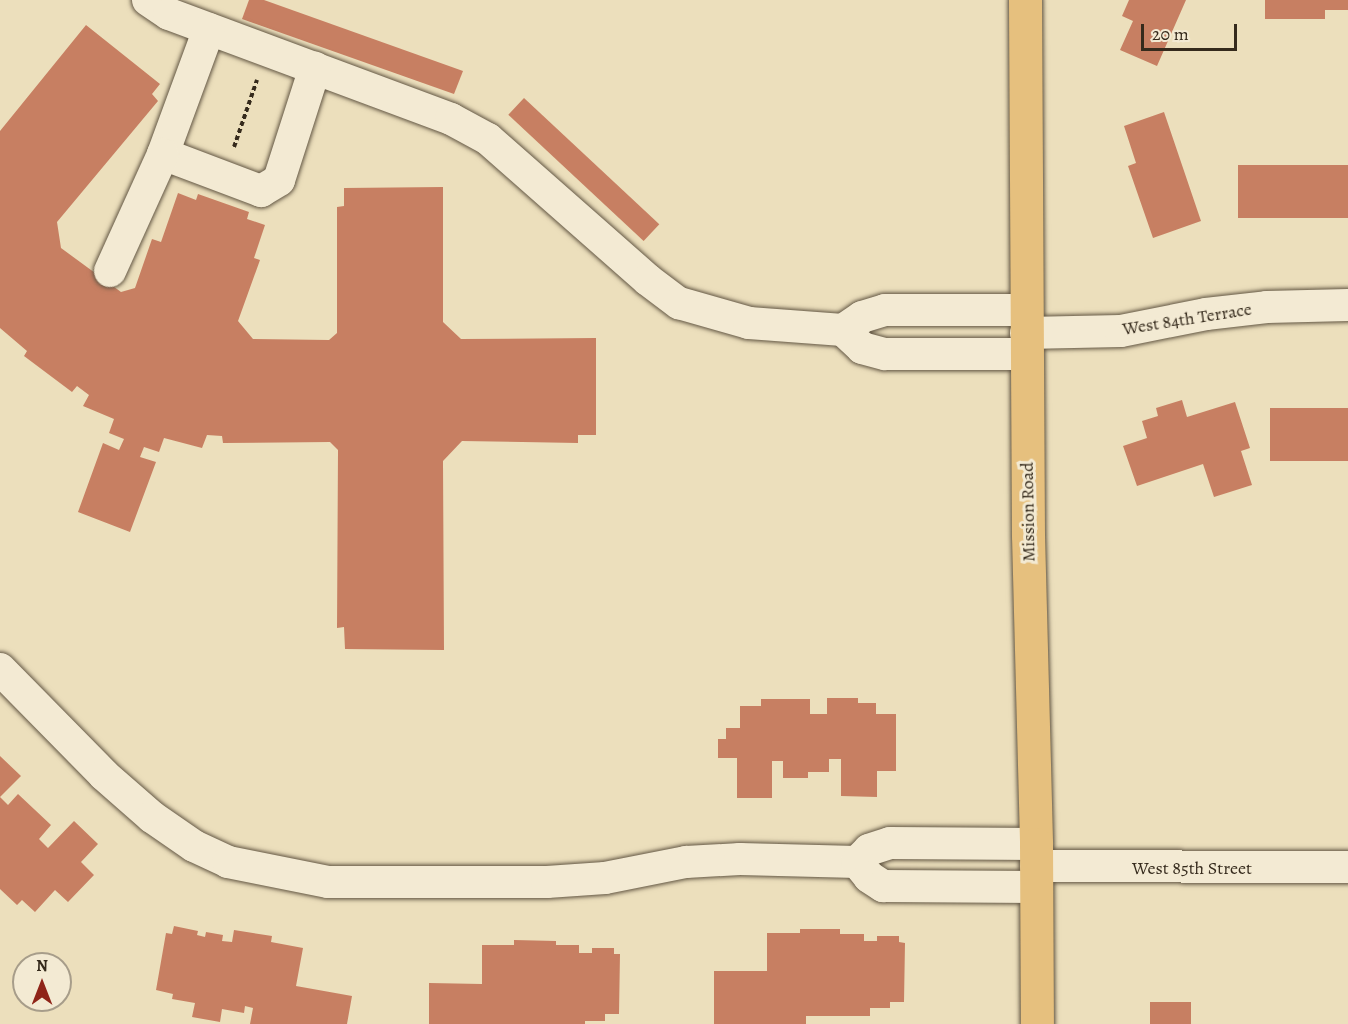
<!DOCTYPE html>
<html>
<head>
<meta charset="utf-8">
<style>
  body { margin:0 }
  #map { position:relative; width:1348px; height:1024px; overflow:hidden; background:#ecdfbc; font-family:Alegreya,serif }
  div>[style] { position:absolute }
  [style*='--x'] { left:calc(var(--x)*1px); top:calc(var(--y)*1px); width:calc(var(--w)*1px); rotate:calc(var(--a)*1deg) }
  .building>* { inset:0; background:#c77f62; transform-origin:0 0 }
  .path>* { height:4px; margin-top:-2px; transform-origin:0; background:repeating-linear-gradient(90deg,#352a1c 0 4.5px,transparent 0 7.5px) }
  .roads { filter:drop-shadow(0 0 2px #635744) drop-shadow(0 0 2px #635744) }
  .minor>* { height:32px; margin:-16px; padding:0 16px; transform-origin:16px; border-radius:16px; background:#f3ead3 }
  .major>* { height:33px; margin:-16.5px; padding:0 16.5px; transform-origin:16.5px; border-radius:16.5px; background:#e6c07e }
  span { translate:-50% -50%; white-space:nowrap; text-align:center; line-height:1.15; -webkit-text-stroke:6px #f3ead3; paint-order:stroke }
  .street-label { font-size:18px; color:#352a1c }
  .north { position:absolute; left:12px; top:952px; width:60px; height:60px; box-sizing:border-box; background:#f3ead3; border:2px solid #a79d8a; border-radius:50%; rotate:0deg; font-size:16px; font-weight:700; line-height:24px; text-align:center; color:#352a1c }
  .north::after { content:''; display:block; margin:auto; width:21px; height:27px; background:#8f2418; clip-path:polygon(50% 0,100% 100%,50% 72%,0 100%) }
  .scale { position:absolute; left:1141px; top:24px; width:96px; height:27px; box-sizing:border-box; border:3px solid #352a1c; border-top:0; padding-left:8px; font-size:18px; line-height:21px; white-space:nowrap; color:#352a1c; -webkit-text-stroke:4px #f3ead3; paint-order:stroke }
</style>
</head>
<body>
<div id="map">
  <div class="building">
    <i style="clip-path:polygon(249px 0,264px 0,463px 71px,454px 94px,242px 19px)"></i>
    <i style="clip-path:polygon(1129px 0,1186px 0,1157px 66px,1120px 50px,1133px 21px,1122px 16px)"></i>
    <i style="clip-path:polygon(1265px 0,1348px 0,1348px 10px,1325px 10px,1325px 19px,1265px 19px)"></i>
    <i style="clip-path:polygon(86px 25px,160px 84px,152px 94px,158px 101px,57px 222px,61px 248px,121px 292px,135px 288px,152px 239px,161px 242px,178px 193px,196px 200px,198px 194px,249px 212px,247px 219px,265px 225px,254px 258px,260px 260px,238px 321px,253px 339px,329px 340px,337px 333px,337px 207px,344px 206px,344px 188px,443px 187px,443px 322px,461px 339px,596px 338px,596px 435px,578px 435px,578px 443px,462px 441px,443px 461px,444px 650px,345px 649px,344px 627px,337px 628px,338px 450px,330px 442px,223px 443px,222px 436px,207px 435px,202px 448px,164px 438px,159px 452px,144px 447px,140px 457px,156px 462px,130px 532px,78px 512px,103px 443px,119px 450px,124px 439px,109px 433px,114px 419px,83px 406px,89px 395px,77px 386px,72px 392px,24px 356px,27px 351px,0 328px,0 131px)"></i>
    <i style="left:524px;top:98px;width:185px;height:23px;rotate:43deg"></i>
    <i style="clip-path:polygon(1164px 112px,1201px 221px,1153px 238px,1128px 166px,1136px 163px,1124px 126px)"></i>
    <i style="left:1348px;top:165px;width:53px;height:110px;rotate:90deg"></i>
    <i style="clip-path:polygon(1182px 400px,1187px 417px,1235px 402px,1250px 448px,1241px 451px,1252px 485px,1214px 497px,1203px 464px,1137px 486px,1123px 446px,1147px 438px,1142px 421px,1158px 416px,1156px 408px)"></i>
    <i style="left:1348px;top:408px;width:53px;height:78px;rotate:90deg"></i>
    <i style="clip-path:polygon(827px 698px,858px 698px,858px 703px,876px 703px,876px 714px,896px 714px,896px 771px,877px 771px,877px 797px,841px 796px,841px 759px,829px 759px,829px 772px,808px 772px,808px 778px,783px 778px,783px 761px,772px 761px,772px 798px,737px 798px,737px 758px,718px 758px,718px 739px,726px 739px,726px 728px,740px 728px,740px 706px,761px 706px,761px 699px,810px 699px,810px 714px,827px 714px)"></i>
    <i style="clip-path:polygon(0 756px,21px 776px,0 797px,8px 805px,18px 794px,51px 825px,39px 839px,48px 848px,74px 821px,98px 844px,81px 862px,94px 875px,68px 902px,55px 890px,35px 912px,22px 900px,17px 905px,0 889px)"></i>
    <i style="clip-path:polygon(174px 926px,198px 931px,197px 935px,205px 937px,206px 932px,223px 935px,222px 941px,232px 942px,234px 930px,272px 936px,271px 942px,303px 948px,296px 986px,352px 996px,347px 1024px,250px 1024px,253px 1008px,245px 1006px,244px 1013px,222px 1009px,220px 1022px,192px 1017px,195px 1003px,172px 999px,173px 994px,156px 990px,166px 933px,172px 934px)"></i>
    <i style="clip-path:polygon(800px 929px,840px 929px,840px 934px,864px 934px,864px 941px,877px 941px,877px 936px,899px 936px,899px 942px,905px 943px,904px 1002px,890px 1002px,890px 1008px,870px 1008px,870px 1016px,806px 1016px,806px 1024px,714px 1024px,714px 971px,767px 971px,767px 933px,800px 933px)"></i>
    <i style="clip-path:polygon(514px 940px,556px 941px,556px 945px,579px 945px,579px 953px,592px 953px,592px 948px,614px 948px,614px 954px,620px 954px,619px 1014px,605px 1014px,605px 1021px,585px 1021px,585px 1024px,429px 1024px,429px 983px,482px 984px,482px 945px,514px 945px)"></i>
    <i style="left:1150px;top:1002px;width:41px;height:22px"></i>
  </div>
  <div class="path">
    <i style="--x:234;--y:147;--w:71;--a:-71.1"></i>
  </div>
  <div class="roads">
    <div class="minor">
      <i style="--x:148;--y:0;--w:25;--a:34"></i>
      <i style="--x:169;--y:14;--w:301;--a:20.4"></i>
      <i style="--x:451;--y:119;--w:42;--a:28.4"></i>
      <i style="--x:488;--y:139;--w:213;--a:41.4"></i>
      <i style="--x:648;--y:280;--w:39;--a:37"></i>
      <i style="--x:679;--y:303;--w:73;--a:15.9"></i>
      <i style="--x:749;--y:323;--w:94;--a:4.3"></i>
      <i style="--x:843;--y:330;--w:23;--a:-34"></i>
      <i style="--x:862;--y:317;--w:24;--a:-17"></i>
      <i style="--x:885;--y:310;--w:141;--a:0"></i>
      <i style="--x:209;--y:29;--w:133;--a:110.2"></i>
      <i style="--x:163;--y:154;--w:105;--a:20.7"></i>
      <i style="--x:261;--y:191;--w:21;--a:-31"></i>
      <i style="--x:279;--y:180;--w:118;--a:-72.2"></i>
      <i style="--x:110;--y:271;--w:128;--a:-65.6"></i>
      <i style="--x:843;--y:330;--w:26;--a:43"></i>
      <i style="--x:862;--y:348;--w:24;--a:15"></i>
      <i style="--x:885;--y:354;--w:141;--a:0"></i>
      <i style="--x:1026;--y:333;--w:95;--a:-1.2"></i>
      <i style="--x:1121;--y:331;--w:87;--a:-11.3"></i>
      <i style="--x:1206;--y:314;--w:61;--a:-6.5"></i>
      <i style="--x:1267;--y:307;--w:81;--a:-1.4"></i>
      <i style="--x:0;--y:669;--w:148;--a:45.5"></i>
      <i style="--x:104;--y:775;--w:64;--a:41.2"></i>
      <i style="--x:152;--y:817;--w:51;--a:34.6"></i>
      <i style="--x:194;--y:846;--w:38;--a:25"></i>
      <i style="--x:228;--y:862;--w:102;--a:11.3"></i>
      <i style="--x:328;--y:882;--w:219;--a:0"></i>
      <i style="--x:547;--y:882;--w:58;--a:-3.9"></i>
      <i style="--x:605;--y:878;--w:83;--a:-11.2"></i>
      <i style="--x:686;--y:862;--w:54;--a:-3.2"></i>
      <i style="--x:740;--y:859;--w:117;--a:1.5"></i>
      <i style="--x:1036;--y:844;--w:146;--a:-179.6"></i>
      <i style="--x:890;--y:843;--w:22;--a:162"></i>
      <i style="--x:869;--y:850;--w:17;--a:135"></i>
      <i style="--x:857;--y:862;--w:19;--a:51"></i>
      <i style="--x:869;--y:877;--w:17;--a:33"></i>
      <i style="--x:883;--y:886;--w:153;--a:0.4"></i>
      <i style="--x:1036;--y:866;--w:312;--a:0.2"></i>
    </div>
    <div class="major">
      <i style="--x:1025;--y:0;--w:535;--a:89.68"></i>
      <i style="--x:1028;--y:535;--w:309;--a:88.5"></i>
      <i style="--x:1036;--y:844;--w:180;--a:89.7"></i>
    </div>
  </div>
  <div class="street-label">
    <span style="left:1187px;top:319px;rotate:-9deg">West 84th Terrace</span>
    <span style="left:1028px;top:512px;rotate:-91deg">Mission Road</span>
    <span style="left:1192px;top:868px">West 85th Street</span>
  </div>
  <div class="north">N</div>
  <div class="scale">20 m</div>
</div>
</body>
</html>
